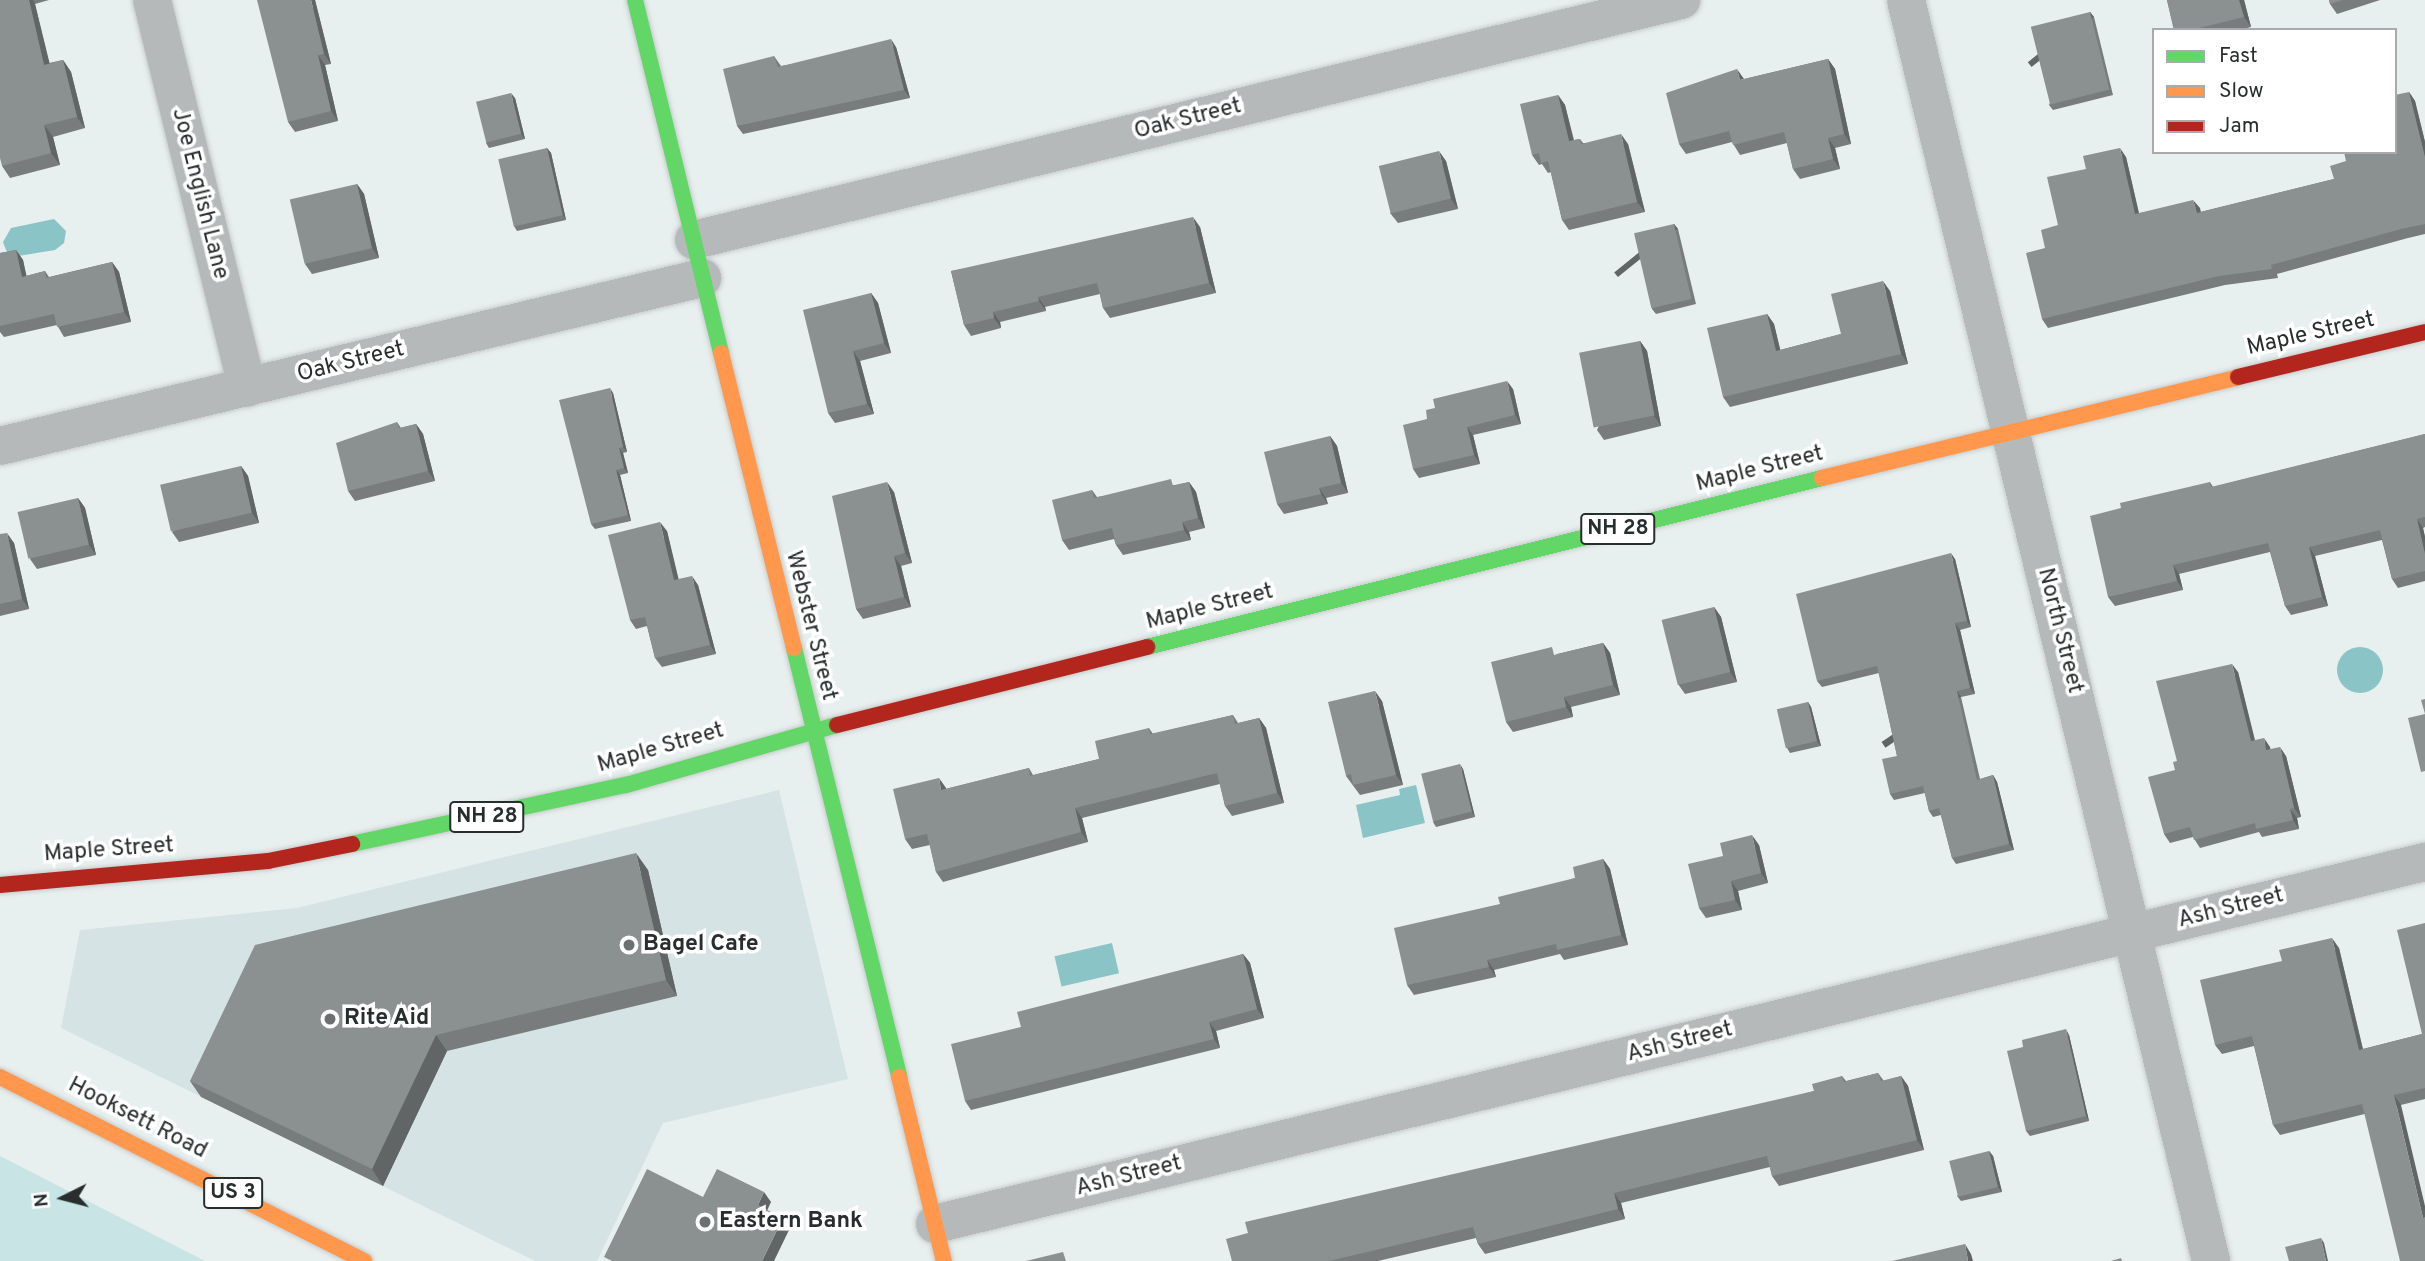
<!DOCTYPE html>
<html>
<head>
<meta charset="utf-8">
<style>
  body { margin:0 }
  #map { position:relative; width:2425px; height:1261px; overflow:hidden; background:#e8efef; font-family:Overpass,sans-serif }
  div>[style] { position:absolute }
  [style*='--x'] { left:calc(var(--x)*1px); top:calc(var(--y)*1px); width:calc(var(--w)*1px); rotate:calc(var(--a)*1deg) }
  .built>* { inset:0; background:#d5e3e4 }
  .green>* { inset:0; background:#c8e4e5 }
  .water>* { inset:0; background:#8ac4c6; transform-origin:0 0 }
  .round { border-radius:50% }
  .roads { filter:drop-shadow(0 0 2px #c6cbcb) drop-shadow(0 0 2px #c6cbcb) }
  .street>* { height:38px; margin:-19px; padding:0 19px; transform-origin:19px; border-radius:19px; background:#b6b9b9 }
  .fast>* { height:16px; margin:-8px; padding:0 8px; transform-origin:8px; border-radius:8px; background:#63d668 }
  .slow>* { height:16px; margin:-8px; padding:0 8px; transform-origin:8px; border-radius:8px; background:#ff974d }
  .jam>* { height:16px; margin:-8px; padding:0 8px; transform-origin:8px; border-radius:8px; background:#b3261e }
  .wall>* { inset:0; background:#787c7c }
  .shaded-wall>* { inset:0; background:#616565; transform-origin:0 0 }
  .building>* { inset:0; background:#8b9090; transform-origin:0 0 }
  .dots>* { width:19px; height:19px; translate:-50% -50%; box-sizing:border-box; border:4px solid #fff; border-radius:50% }
  span { translate:-50% -50%; white-space:nowrap; text-align:center; line-height:1.15; -webkit-text-stroke:7px #fff; paint-order:stroke }
  .shield-label span { padding:2px 5px; background:#fff; border:2px solid; border-radius:5px; -webkit-text-stroke-width:0 }
  .shield-label { font-size:21px; color:#282d2d; font-weight:700 }
  .street-label { font-size:23px; color:#282d2d }
  .poi-label { font-size:23px; color:#282d2d; font-weight:700 }
  .left { translate:0 -50%; text-align:left }
  .legend { position:absolute; left:2152px; top:28px; width:245px; height:126px; box-sizing:border-box; background:#fff; border:2px solid #a9abab; margin:0; padding:9px 12px; list-style:none; font-size:21px; color:#282d2d }
  .legend li { display:flex; align-items:center; gap:14px; height:35px }
  .legend b { width:35px; border:2px solid #a9abab }
  .north { position:absolute; left:28px; top:1163px; width:70px; height:70px; -webkit-text-stroke:5px #fff; paint-order:stroke; rotate:264deg; font-size:19px; font-weight:700; line-height:28px; text-align:center; color:#282d2d }
  .north::after { content:''; display:block; margin:auto; width:24px; height:32px; background:#282d2d; clip-path:polygon(50% 0,100% 100%,50% 72%,0 100%) }
</style>
</head>
<body>
<div id="map">
  <div class="built">
    <i style="clip-path:polygon(779px 790px,848px 1079px,663px 1123px,597px 1261px,535px 1261px,61px 1028px,80px 930px,297px 908px)"></i>
  </div>
  <div class="green">
    <i style="clip-path:polygon(0 1156px,205px 1261px,0 1261px)"></i>
  </div>
  <div class="water">
    <i style="clip-path:polygon(54px 219px,66px 231px,64px 243px,55px 250px,12px 257px,6px 250px,3px 242px,11px 228px)"></i>
    <i class="round" style="left:2337px;top:647px;width:46px;height:46px"></i>
    <i style="clip-path:polygon(1416px 785px,1425px 823px,1363px 838px,1356px 805px,1400px 795px,1399px 789px)"></i>
    <i style="left:1112px;top:943px;width:31px;height:59px;rotate:77deg"></i>
  </div>
  <div class="roads">
    <div class="street">
      <i style="--x:152;--y:0;--w:399;--a:76.2"></i>
      <i style="--x:1906;--y:0;--w:1297;--a:76.4"></i>
      <i style="--x:694;--y:240;--w:1016;--a:-13.67"></i>
      <i style="--x:0;--y:446;--w:722;--a:-13.46"></i>
      <i style="--x:935;--y:1224;--w:1533;--a:-13.66"></i>
    </div>
    <div class="fast">
      <i style="--x:635;--y:0;--w:363;--a:76.3"></i>
      <i style="--x:1147;--y:647;--w:696;--a:-14.06"></i>
      <i style="--x:794;--y:648;--w:442;--a:76.2"></i>
      <i style="--x:352;--y:844;--w:280;--a:-12.2"></i>
      <i style="--x:626;--y:785;--w:219;--a:-15.9"></i>
    </div>
    <div class="slow">
      <i style="--x:721;--y:353;--w:304;--a:76.1"></i>
      <i style="--x:1822;--y:478;--w:428;--a:-13.6"></i>
      <i style="--x:0;--y:1077;--w:408;--a:26.8"></i>
      <i style="--x:899;--y:1077;--w:189;--a:76.3"></i>
    </div>
    <div class="jam">
      <i style="--x:2238;--y:377;--w:192;--a:-13.5"></i>
      <i style="--x:837;--y:725;--w:320;--a:-14.1"></i>
      <i style="--x:0;--y:885;--w:269;--a:-5.1"></i>
      <i style="--x:268;--y:861;--w:86;--a:-11.4"></i>
    </div>
  </div>
  <div class="wall">
    <i style="clip-path:polygon(0 0,49px 0,35px 4px,49px 63px,63px 60px,71px 72px,85px 128px,53px 137px,60px 165px,10px 178px,2px 166px)"></i>
    <i style="clip-path:polygon(315px 0,331px 64px,325px 65px,338px 121px,295px 132px,288px 122px)"></i>
    <i style="clip-path:polygon(2167px 0,2244px 0,2251px 27px,2239px 30px,2174px 30px)"></i>
    <i style="clip-path:polygon(2329px 0,2380px 0,2337px 14px,2330px 4px)"></i>
    <i style="clip-path:polygon(2090px 12px,2094px 17px,2113px 95px,2053px 110px,2049px 105px)"></i>
    <i style="clip-path:polygon(896px 47px,910px 98px,743px 134px,737px 126px,774px 56px,781px 66px)"></i>
    <i style="clip-path:polygon(1828px 59px,1835px 69px,1851px 144px,1835px 148px,1840px 169px,1800px 179px,1793px 169px,1787px 143px,1740px 155px,1732px 142px,1686px 154px,1679px 144px,1744px 79px)"></i>
    <i style="clip-path:polygon(2409px 92px,2415px 101px,2425px 142px,2425px 234px,2408px 238px,2277px 274px,2278px 278px,2225px 285px,2048px 328px,2042px 319px,2045px 248px,2058px 225px,2086px 169px,2126px 157px,2139px 213px,2200px 208px,2200px 212px,2334px 179px,2395px 152px)"></i>
    <i style="clip-path:polygon(1558px 95px,1565px 105px,1574px 140px,1580px 139px,1583px 143px,1628px 144px,1645px 212px,1569px 230px,1562px 220px,1551px 172px,1548px 173px,1542px 164px,1539px 165px,1532px 155px)"></i>
    <i style="clip-path:polygon(515px 98px,525px 139px,489px 148px,486px 143px)"></i>
    <i style="clip-path:polygon(547px 148px,551px 153px,566px 220px,517px 231px,514px 226px)"></i>
    <i style="clip-path:polygon(1446px 161px,1458px 209px,1398px 223px,1390px 213px)"></i>
    <i style="clip-path:polygon(357px 184px,364px 194px,379px 258px,312px 274px,305px 264px)"></i>
    <i style="clip-path:polygon(1674px 224px,1678px 229px,1696px 304px,1656px 314px,1652px 309px)"></i>
    <i style="clip-path:polygon(1200px 227px,1216px 293px,1110px 318px,1103px 308px,1100px 294px,1045px 307px,1046px 311px,1000px 322px,1001px 328px,971px 336px,964px 325px,951px 271px)"></i>
    <i style="clip-path:polygon(16px 250px,23px 260px,26px 276px,45px 271px,49px 277px,112px 262px,119px 272px,131px 322px,64px 337px,57px 325px,4px 337px,0 332px,0 253px)"></i>
    <i style="clip-path:polygon(1890px 291px,1908px 364px,1730px 407px,1723px 397px,1767px 314px,1774px 324px,1780px 350px,1841px 334px)"></i>
    <i style="clip-path:polygon(871px 293px,878px 303px,891px 353px,860px 361px,874px 414px,835px 423px,828px 413px)"></i>
    <i style="clip-path:polygon(1640px 341px,1647px 351px,1661px 426px,1604px 440px,1597px 430px)"></i>
    <i style="clip-path:polygon(1513px 389px,1521px 424px,1473px 435px,1480px 464px,1419px 478px,1413px 469px,1427px 419px)"></i>
    <i style="clip-path:polygon(613px 393px,627px 452px,623px 453px,628px 473px,620px 475px,631px 521px,595px 529px,591px 524px)"></i>
    <i style="clip-path:polygon(397px 422px,401px 428px,416px 424px,423px 434px,435px 481px,355px 501px,348px 491px)"></i>
    <i style="clip-path:polygon(2425px 434px,2425px 527px,2423px 528px,2425px 537px,2425px 581px,2398px 588px,2392px 579px,2382px 540px,2315px 556px,2328px 606px,2291px 615px,2285px 606px,2270px 552px,2179px 574px,2183px 590px,2115px 606px,2108px 597px,2210px 482px,2213px 487px)"></i>
    <i style="clip-path:polygon(1330px 436px,1337px 446px,1348px 493px,1326px 498px,1328px 504px,1284px 514px,1277px 504px)"></i>
    <i style="clip-path:polygon(241px 466px,248px 476px,259px 523px,179px 542px,172px 532px)"></i>
    <i style="clip-path:polygon(1189px 482px,1196px 492px,1205px 528px,1189px 532px,1191px 540px,1123px 555px,1116px 545px,1114px 539px,1069px 550px,1062px 540px,1092px 490px,1097px 497px,1175px 485px)"></i>
    <i style="clip-path:polygon(894px 492px,912px 563px,901px 566px,911px 607px,863px 619px,856px 609px)"></i>
    <i style="clip-path:polygon(78px 498px,85px 508px,96px 555px,37px 569px,30px 559px)"></i>
    <i style="clip-path:polygon(667px 531px,678px 579px,698px 585px,716px 654px,662px 667px,655px 658px,647px 626px,636px 629px,630px 620px)"></i>
    <i style="clip-path:polygon(0 534px,14px 543px,29px 609px,0 616px)"></i>
    <i style="clip-path:polygon(1955px 559px,1971px 627px,1960px 630px,1975px 694px,1961px 697px,1980px 779px,1993px 775px,1997px 782px,2014px 850px,1956px 864px,1952px 858px,1941px 815px,1933px 817px,1929px 811px,1925px 793px,1894px 800px,1890px 794px,1897px 756px,1879px 673px,1822px 687px,1817px 681px)"></i>
    <i style="clip-path:polygon(1714px 607px,1721px 617px,1737px 682px,1685px 694px,1678px 684px)"></i>
    <i style="clip-path:polygon(1603px 643px,1610px 653px,1620px 695px,1571px 707px,1573px 717px,1513px 732px,1506px 722px,1557px 654px)"></i>
    <i style="clip-path:polygon(2238px 672px,2255px 740px,2270px 747px,2270px 749px,2286px 756px,2301px 817px,2297px 818px,2299px 829px,2262px 837px,2259px 832px,2200px 848px,2193px 837px,2170px 843px,2164px 834px,2177px 761px)"></i>
    <i style="clip-path:polygon(1382px 701px,1403px 785px,1360px 795px,1346px 776px)"></i>
    <i style="clip-path:polygon(1808px 702px,1811px 707px,1821px 746px,1790px 753px,1787px 748px)"></i>
    <i style="clip-path:polygon(1233px 715px,1238px 723px,1259px 718px,1266px 728px,1284px 803px,1232px 816px,1225px 806px,1220px 784px,1082px 818px,1088px 842px,943px 882px,936px 872px,930px 845px,912px 849px,905px 839px,946px 789px,1029px 768px,1033px 775px,1099px 759px,1149px 728px,1153px 734px)"></i>
    <i style="clip-path:polygon(1463px 769px,1475px 817px,1436px 827px,1433px 822px)"></i>
    <i style="clip-path:polygon(1759px 845px,1768px 883px,1738px 891px,1742px 910px,1706px 918px,1699px 908px)"></i>
    <i style="clip-path:polygon(1603px 859px,1610px 869px,1628px 945px,1564px 960px,1560px 954px,1494px 970px,1496px 977px,1414px 995px,1407px 985px,1500px 904px,1575px 878px)"></i>
    <i style="clip-path:polygon(648px 870px,677px 996px,447px 1051px,383px 1186px,201px 1097px,190px 1081px)"></i>
    <i style="clip-path:polygon(2425px 923px,2425px 1099px,2280px 1135px,2273px 1125px,2254px 1046px,2222px 1054px,2215px 1045px,2339px 948px,2363px 1049px,2422px 1034px)"></i>
    <i style="clip-path:polygon(1243px 954px,1250px 963px,1264px 1018px,1216px 1031px,1220px 1048px,971px 1110px,965px 1101px,1021px 1027px)"></i>
    <i style="clip-path:polygon(2069px 1035px,2089px 1121px,2030px 1136px,2026px 1131px,2023px 1047px)"></i>
    <i style="clip-path:polygon(1878px 1073px,1884px 1081px,1901px 1076px,1908px 1086px,1924px 1150px,1779px 1186px,1772px 1176px,1770px 1167px,1621px 1203px,1625px 1219px,1485px 1254px,1478px 1244px,1476px 1238px,1378px 1261px,1232px 1261px,1814px 1091px,1842px 1076px,1846px 1081px)"></i>
    <i style="clip-path:polygon(1989px 1151px,1993px 1156px,2002px 1192px,1961px 1201px,1957px 1196px)"></i>
  </div>
  <div class="shaded-wall">
    <i style="clip-path:polygon(29px 0,33px 0,35px 4px,53px 77px,44px 65px)"></i>
    <i style="clip-path:polygon(311px 0,315px 0,331px 64px,324px 54px)"></i>
    <i style="clip-path:polygon(2239px 0,2244px 0,2251px 27px,2244px 17px)"></i>
    <i style="left:2090px;top:12px;width:6px;height:80px;rotate:51deg"></i>
    <i style="clip-path:polygon(891px 39px,896px 47px,910px 98px,904px 90px)"></i>
    <i style="clip-path:polygon(318px 55px,325px 65px,338px 121px,331px 111px)"></i>
    <i style="clip-path:polygon(1828px 59px,1835px 69px,1851px 144px,1844px 134px)"></i>
    <i style="clip-path:polygon(63px 60px,71px 72px,85px 128px,77px 117px)"></i>
    <i style="clip-path:polygon(1737px 69px,1744px 79px,1740px 80px)"></i>
    <i style="clip-path:polygon(2409px 92px,2415px 101px,2425px 142px,2425px 158px)"></i>
    <i style="clip-path:polygon(511px 93px,515px 98px,525px 139px,521px 134px)"></i>
    <i style="clip-path:polygon(1558px 95px,1565px 105px,1576px 151px,1569px 141px)"></i>
    <i style="clip-path:polygon(44px 125px,53px 137px,60px 165px,51px 153px)"></i>
    <i style="clip-path:polygon(1621px 134px,1628px 144px,1645px 212px,1637px 202px)"></i>
    <i style="clip-path:polygon(1828px 138px,1835px 148px,1840px 169px,1833px 159px)"></i>
    <i style="clip-path:polygon(547px 148px,551px 153px,566px 220px,563px 215px)"></i>
    <i style="clip-path:polygon(2120px 148px,2126px 157px,2141px 223px,2135px 214px)"></i>
    <i style="clip-path:polygon(1439px 151px,1446px 161px,1458px 209px,1451px 199px)"></i>
    <i style="clip-path:polygon(357px 184px,364px 194px,379px 258px,372px 248px)"></i>
    <i style="clip-path:polygon(2193px 200px,2200px 208px,2203px 221px,2197px 213px)"></i>
    <i style="clip-path:polygon(1193px 217px,1200px 227px,1216px 293px,1209px 283px)"></i>
    <i style="left:1674px;top:224px;width:6px;height:77px;rotate:51deg"></i>
    <i style="clip-path:polygon(16px 250px,23px 260px,29px 287px,22px 277px)"></i>
    <i style="clip-path:polygon(112px 262px,119px 272px,131px 322px,124px 312px)"></i>
    <i style="clip-path:polygon(1883px 281px,1890px 291px,1908px 364px,1901px 354px)"></i>
    <i style="clip-path:polygon(871px 293px,878px 303px,891px 353px,884px 343px)"></i>
    <i style="clip-path:polygon(1038px 297px,1045px 307px,1046px 311px,1039px 301px)"></i>
    <i style="clip-path:polygon(993px 312px,1000px 322px,1001px 328px,994px 318px)"></i>
    <i style="clip-path:polygon(1767px 314px,1774px 324px,1783px 361px,1776px 351px)"></i>
    <i style="clip-path:polygon(1640px 341px,1647px 351px,1661px 426px,1654px 416px)"></i>
    <i style="clip-path:polygon(853px 351px,860px 361px,874px 414px,867px 404px)"></i>
    <i style="clip-path:polygon(1507px 381px,1513px 389px,1521px 424px,1515px 415px)"></i>
    <i style="clip-path:polygon(610px 388px,613px 393px,627px 452px,623px 447px)"></i>
    <i style="clip-path:polygon(416px 424px,423px 434px,435px 481px,428px 471px)"></i>
    <i style="clip-path:polygon(1467px 427px,1473px 435px,1480px 464px,1474px 455px)"></i>
    <i style="clip-path:polygon(1330px 436px,1337px 446px,1348px 493px,1341px 483px)"></i>
    <i style="clip-path:polygon(619px 448px,623px 453px,628px 473px,624px 468px)"></i>
    <i style="clip-path:polygon(241px 466px,248px 476px,259px 523px,252px 513px)"></i>
    <i style="clip-path:polygon(616px 470px,620px 475px,631px 521px,628px 515px)"></i>
    <i style="clip-path:polygon(887px 482px,894px 492px,912px 563px,905px 553px)"></i>
    <i style="clip-path:polygon(1189px 482px,1196px 492px,1205px 528px,1198px 518px)"></i>
    <i style="clip-path:polygon(1319px 488px,1326px 498px,1328px 504px,1321px 494px)"></i>
    <i style="clip-path:polygon(78px 498px,85px 508px,96px 555px,89px 545px)"></i>
    <i style="clip-path:polygon(2417px 519px,2423px 528px,2425px 537px,2425px 554px)"></i>
    <i style="clip-path:polygon(660px 522px,667px 531px,681px 589px,674px 580px)"></i>
    <i style="clip-path:polygon(1182px 522px,1189px 532px,1191px 540px,1184px 530px)"></i>
    <i style="clip-path:polygon(7px 533px,14px 543px,29px 609px,22px 599px)"></i>
    <i style="clip-path:polygon(2309px 547px,2315px 556px,2328px 606px,2322px 597px)"></i>
    <i style="clip-path:polygon(1951px 553px,1955px 559px,1971px 627px,1967px 621px)"></i>
    <i style="clip-path:polygon(894px 556px,901px 566px,911px 607px,904px 597px)"></i>
    <i style="clip-path:polygon(2173px 565px,2179px 574px,2183px 590px,2177px 581px)"></i>
    <i style="clip-path:polygon(692px 576px,698px 585px,716px 654px,710px 645px)"></i>
    <i style="clip-path:polygon(1714px 607px,1721px 617px,1737px 682px,1730px 672px)"></i>
    <i style="clip-path:polygon(1955px 623px,1960px 630px,1975px 694px,1970px 688px)"></i>
    <i style="clip-path:polygon(1603px 643px,1610px 653px,1620px 695px,1613px 685px)"></i>
    <i style="clip-path:polygon(2232px 664px,2238px 672px,2257px 750px,2251px 741px)"></i>
    <i style="clip-path:polygon(1375px 691px,1382px 701px,1403px 785px,1396px 775px)"></i>
    <i style="left:1957px;top:691px;width:7px;height:91px;rotate:56deg"></i>
    <i style="clip-path:polygon(1564px 697px,1571px 707px,1573px 717px,1566px 707px)"></i>
    <i style="clip-path:polygon(1808px 702px,1811px 707px,1821px 746px,1817px 741px)"></i>
    <i style="clip-path:polygon(1259px 718px,1266px 728px,1284px 803px,1277px 793px)"></i>
    <i style="clip-path:polygon(2264px 738px,2270px 747px,2273px 759px,2266px 750px)"></i>
    <i style="clip-path:polygon(2280px 747px,2286px 756px,2301px 817px,2294px 808px)"></i>
    <i style="clip-path:polygon(1460px 764px,1463px 769px,1475px 817px,1472px 812px)"></i>
    <i style="clip-path:polygon(1993px 775px,1997px 782px,2014px 850px,2009px 844px)"></i>
    <i style="clip-path:polygon(939px 778px,946px 788px,948px 800px,941px 790px)"></i>
    <i style="clip-path:polygon(1075px 808px,1082px 818px,1088px 842px,1081px 832px)"></i>
    <i style="clip-path:polygon(2290px 809px,2297px 818px,2299px 829px,2293px 820px)"></i>
    <i style="clip-path:polygon(1752px 835px,1759px 845px,1768px 883px,1761px 873px)"></i>
    <i style="clip-path:polygon(636px 853px,648px 870px,677px 996px,666px 980px)"></i>
    <i style="clip-path:polygon(1603px 859px,1610px 869px,1628px 945px,1621px 935px)"></i>
    <i style="clip-path:polygon(1731px 881px,1738px 891px,1742px 910px,1735px 900px)"></i>
    <i style="clip-path:polygon(2332px 938px,2339px 948px,2365px 1059px,2359px 1050px)"></i>
    <i style="clip-path:polygon(1243px 954px,1250px 963px,1264px 1018px,1257px 1009px)"></i>
    <i style="clip-path:polygon(1487px 960px,1494px 970px,1496px 977px,1489px 967px)"></i>
    <i style="clip-path:polygon(1209px 1022px,1216px 1031px,1220px 1048px,1214px 1039px)"></i>
    <i style="clip-path:polygon(2066px 1029px,2069px 1035px,2089px 1121px,2086px 1116px)"></i>
    <i style="clip-path:polygon(436px 1035px,447px 1051px,383px 1186px,372px 1169px)"></i>
    <i style="clip-path:polygon(1901px 1076px,1908px 1086px,1924px 1150px,1917px 1140px)"></i>
    <i style="clip-path:polygon(2394px 1095px,2401px 1105px,2425px 1206px,2425px 1220px,2423px 1218px)"></i>
    <i style="clip-path:polygon(1989px 1151px,1993px 1156px,2002px 1192px,1998px 1187px)"></i>
    <i style="clip-path:polygon(764px 1192px,771px 1202px,765px 1215px,758px 1205px)"></i>
    <i style="clip-path:polygon(1614px 1193px,1621px 1203px,1625px 1219px,1618px 1209px)"></i>
    <i style="clip-path:polygon(783px 1218px,790px 1228px,774px 1261px,762px 1261px)"></i>
    <i style="clip-path:polygon(2321px 1238px,2324px 1243px,2328px 1261px,2326px 1261px)"></i>
    <i style="clip-path:polygon(1965px 1244px,1971px 1254px,1973px 1261px,1968px 1261px)"></i>
  </div>
  <div class="building">
    <i style="clip-path:polygon(0 0,29px 0,44px 65px,63px 60px,77px 117px,44px 125px,51px 153px,2px 166px,0 158px)"></i>
    <i style="clip-path:polygon(257px 0,311px 0,324px 54px,318px 55px,331px 111px,288px 122px)"></i>
    <i style="clip-path:polygon(2167px 0,2239px 0,2244px 17px,2191px 30px,2174px 30px)"></i>
    <i style="clip-path:polygon(2329px 0,2343px 0,2330px 4px)"></i>
    <i style="left:2090px;top:12px;width:80px;height:61px;rotate:76deg"></i>
    <i style="clip-path:polygon(891px 39px,904px 90px,737px 126px,723px 69px,774px 56px,778px 67px)"></i>
    <i style="clip-path:polygon(1828px 59px,1844px 134px,1828px 138px,1833px 159px,1793px 169px,1784px 132px,1733px 145px,1729px 131px,1679px 144px,1666px 93px,1737px 69px,1740px 80px)"></i>
    <i style="clip-path:polygon(2409px 92px,2425px 157px,2425px 224px,2401px 229px,2271px 265px,2272px 269px,2219px 276px,2042px 319px,2026px 253px,2045px 248px,2041px 230px,2058px 225px,2047px 177px,2086px 169px,2083px 156px,2120px 148px,2135px 214px,2193px 200px,2197px 213px,2334px 179px,2330px 166px,2346px 161px,2344px 152px,2395px 152px,2395px 95px)"></i>
    <i style="left:511px;top:93px;width:42px;height:36px;rotate:76deg"></i>
    <i style="clip-path:polygon(1558px 95px,1569px 141px,1580px 139px,1581px 144px,1621px 134px,1637px 202px,1562px 220px,1548px 161px,1541px 163px,1539px 153px,1532px 155px,1520px 104px)"></i>
    <i style="left:547px;top:148px;width:69px;height:50px;rotate:77deg"></i>
    <i style="left:1439px;top:151px;width:49px;height:62px;rotate:76deg"></i>
    <i style="left:357px;top:184px;width:66px;height:69px;rotate:77deg"></i>
    <i style="clip-path:polygon(1193px 217px,1209px 283px,1103px 308px,1097px 283px,1038px 297px,1039px 301px,993px 312px,994px 318px,964px 325px,951px 271px)"></i>
    <i style="left:1674px;top:224px;width:77px;height:41px;rotate:77deg"></i>
    <i style="clip-path:polygon(16px 250px,22px 277px,45px 271px,46px 278px,112px 262px,124px 312px,57px 327px,54px 314px,0 326px,0 253px)"></i>
    <i style="clip-path:polygon(1883px 281px,1901px 354px,1723px 397px,1707px 328px,1767px 314px,1776px 351px,1841px 334px,1831px 294px)"></i>
    <i style="clip-path:polygon(871px 293px,884px 343px,853px 351px,867px 404px,828px 413px,803px 310px)"></i>
    <i style="left:1640px;top:341px;width:76px;height:62px;rotate:79deg"></i>
    <i style="clip-path:polygon(1507px 381px,1515px 415px,1467px 427px,1474px 455px,1413px 469px,1403px 425px,1427px 419px,1426px 410px,1435px 408px,1433px 399px)"></i>
    <i style="clip-path:polygon(610px 388px,623px 447px,619px 448px,624px 468px,616px 470px,628px 515px,591px 524px,559px 400px)"></i>
    <i style="clip-path:polygon(397px 422px,399px 428px,416px 424px,428px 471px,348px 491px,336px 443px)"></i>
    <i style="clip-path:polygon(2425px 434px,2425px 517px,2417px 519px,2425px 554px,2425px 571px,2392px 579px,2380px 530px,2309px 547px,2322px 597px,2285px 606px,2268px 543px,2173px 565px,2177px 581px,2108px 597px,2090px 516px,2121px 508px,2120px 503px,2210px 482px,2211px 487px)"></i>
    <i style="clip-path:polygon(1330px 436px,1341px 483px,1319px 488px,1321px 494px,1277px 504px,1264px 452px)"></i>
    <i style="left:241px;top:466px;width:48px;height:83px;rotate:77deg"></i>
    <i style="clip-path:polygon(1171px 479px,1173px 486px,1189px 482px,1198px 518px,1182px 522px,1184px 530px,1116px 545px,1112px 528px,1062px 540px,1052px 500px,1092px 490px,1094px 498px)"></i>
    <i style="clip-path:polygon(887px 482px,905px 553px,894px 556px,904px 597px,856px 609px,832px 496px)"></i>
    <i style="left:78px;top:498px;width:48px;height:62px;rotate:77deg"></i>
    <i style="clip-path:polygon(660px 522px,674px 580px,692px 576px,710px 645px,655px 658px,645px 617px,630px 620px,608px 535px)"></i>
    <i style="clip-path:polygon(7px 533px,22px 599px,0 604px,0 534px)"></i>
    <i style="clip-path:polygon(1951px 553px,1967px 621px,1955px 623px,1970px 688px,1957px 691px,1977px 780px,1993px 775px,2009px 844px,1952px 858px,1939px 808px,1929px 811px,1923px 786px,1890px 794px,1882px 759px,1897px 756px,1877px 666px,1817px 681px,1796px 594px)"></i>
    <i style="left:1714px;top:607px;width:67px;height:54px;rotate:76deg"></i>
    <i style="clip-path:polygon(1603px 643px,1613px 685px,1564px 697px,1566px 707px,1506px 722px,1491px 662px,1552px 647px,1554px 655px)"></i>
    <i style="clip-path:polygon(2232px 664px,2251px 741px,2264px 738px,2266px 750px,2280px 747px,2294px 808px,2290px 809px,2293px 820px,2256px 829px,2255px 823px,2194px 840px,2190px 827px,2164px 834px,2148px 777px,2175px 770px,2173px 762px,2177px 761px,2156px 681px)"></i>
    <i style="clip-path:polygon(1375px 691px,1396px 775px,1353px 785px,1351px 774px,1346px 776px,1328px 702px)"></i>
    <i style="clip-path:polygon(2425px 699px,2425px 771px,2421px 772px,2408px 718px,2425px 714px,2421px 700px)"></i>
    <i style="left:1808px;top:702px;width:40px;height:32px;rotate:77deg"></i>
    <i style="clip-path:polygon(1233px 715px,1235px 724px,1259px 718px,1277px 793px,1225px 806px,1217px 773px,1075px 808px,1081px 832px,936px 872px,927px 834px,905px 839px,893px 789px,939px 778px,941px 790px,1029px 768px,1030px 776px,1099px 759px,1095px 741px,1149px 728px,1150px 734px)"></i>
    <i style="left:1460px;top:764px;width:49px;height:40px;rotate:76deg"></i>
    <i style="clip-path:polygon(1752px 835px,1761px 873px,1731px 881px,1735px 900px,1699px 908px,1688px 864px,1723px 856px,1720px 843px)"></i>
    <i style="clip-path:polygon(636px 853px,666px 980px,436px 1035px,372px 1169px,190px 1081px,255px 945px)"></i>
    <i style="clip-path:polygon(1603px 859px,1621px 935px,1557px 950px,1556px 944px,1487px 960px,1489px 967px,1407px 985px,1394px 928px,1500px 904px,1498px 897px,1575px 878px,1573px 867px)"></i>
    <i style="clip-path:polygon(2425px 923px,2425px 1088px,2394px 1095px,2423px 1218px,2425px 1217px,2425px 1261px,2400px 1261px,2362px 1104px,2273px 1125px,2252px 1036px,2215px 1045px,2200px 980px,2282px 961px,2279px 950px,2332px 938px,2359px 1050px,2422px 1034px,2397px 930px)"></i>
    <i style="clip-path:polygon(1243px 954px,1257px 1009px,1209px 1022px,1214px 1039px,965px 1101px,951px 1044px,1021px 1027px,1017px 1012px)"></i>
    <i style="clip-path:polygon(2066px 1029px,2086px 1116px,2026px 1131px,2007px 1051px,2023px 1047px,2022px 1040px)"></i>
    <i style="clip-path:polygon(1878px 1073px,1881px 1081px,1901px 1076px,1917px 1140px,1772px 1176px,1767px 1156px,1614px 1193px,1618px 1209px,1478px 1244px,1473px 1227px,1329px 1261px,1232px 1261px,1226px 1239px,1248px 1233px,1245px 1222px,1814px 1091px,1812px 1084px,1842px 1076px,1844px 1082px)"></i>
    <i style="left:1989px;top:1151px;width:37px;height:41px;rotate:76deg"></i>
    <i style="clip-path:polygon(647px 1169px,703px 1197px,717px 1169px,764px 1192px,758px 1205px,783px 1218px,762px 1261px,612px 1261px,604px 1257px)"></i>
    <i style="clip-path:polygon(2321px 1238px,2326px 1261px,2289px 1261px,2285px 1247px)"></i>
    <i style="clip-path:polygon(1965px 1244px,1968px 1261px,1892px 1261px)"></i>
    <i style="clip-path:polygon(1063px 1252px,1066px 1261px,1026px 1261px)"></i>
    <i style="clip-path:polygon(2121px 1258px,2122px 1261px,2111px 1261px)"></i>
  </div>
  <div class="dots">
    <i style="left:629px;top:945px;background:#6b7171"></i>
    <i style="left:330px;top:1019px;background:#6b7171"></i>
    <i style="left:705px;top:1222px;background:#6b7171"></i>
  </div>
  <div class="shield-label">
    <span style="left:1618px;top:529px">NH 28</span>
    <span style="left:487px;top:817px">NH 28</span>
    <span style="left:233px;top:1193px">US 3</span>
  </div>
  <div class="street-label">
    <span style="left:1188px;top:120px;rotate:-14deg">Oak Street</span>
    <span style="left:199px;top:194px;rotate:76deg">Joe English Lane</span>
    <span style="left:2311px;top:335px;rotate:-13deg">Maple Street</span>
    <span style="left:351px;top:363px;rotate:-14deg">Oak Street</span>
    <span style="left:1760px;top:470px;rotate:-14deg">Maple Street</span>
    <span style="left:1210px;top:608px;rotate:-14deg">Maple Street</span>
    <span style="left:810px;top:626px;rotate:76deg">Webster Street</span>
    <span style="left:2059px;top:631px;rotate:76deg">North Street</span>
    <span style="left:661px;top:749px;rotate:-16deg">Maple Street</span>
    <span style="left:109px;top:851px;rotate:-4deg">Maple Street</span>
    <span style="left:2231px;top:909px;rotate:-14deg">Ash Street</span>
    <span style="left:1680px;top:1043px;rotate:-14deg">Ash Street</span>
    <span style="left:137px;top:1119px;rotate:27deg">Hooksett Road</span>
    <span style="left:1129px;top:1177px;rotate:-14deg">Ash Street</span>
  </div>
  <div class="poi-label">
    <span class="left" style="left:643px;top:945px">Bagel Cafe</span>
    <span class="left" style="left:344px;top:1019px">Rite Aid</span>
    <span class="left" style="left:719px;top:1222px">Eastern Bank</span>
  </div>
  <ul class="legend">
  <li><b style="height:9px;background:#63d668"></b>Fast</li>
  <li><b style="height:9px;background:#ff974d"></b>Slow</li>
  <li><b style="height:9px;background:#b3261e"></b>Jam</li>
  </ul>
  <div class="north">N</div>
</div>
</body>
</html>
